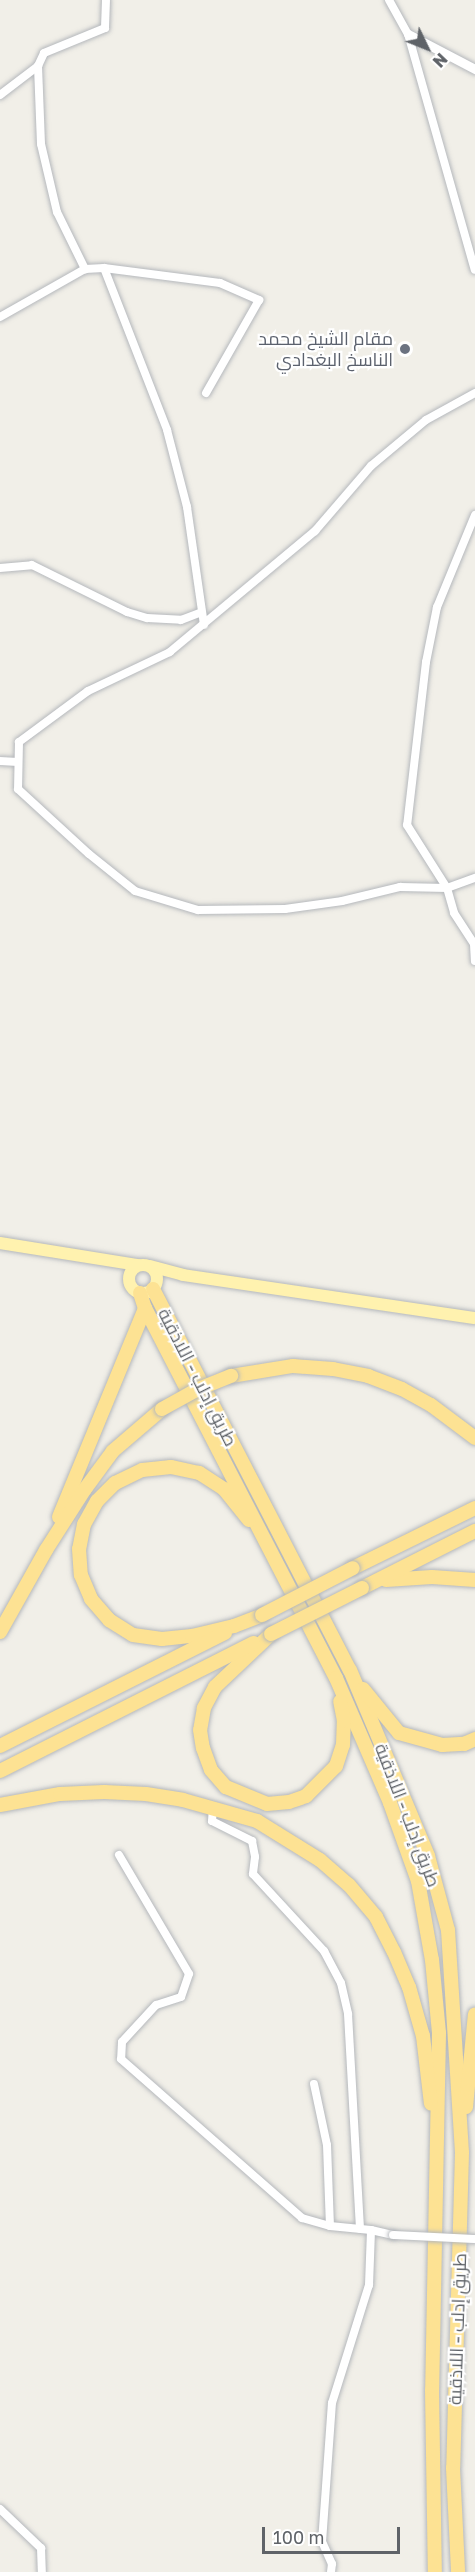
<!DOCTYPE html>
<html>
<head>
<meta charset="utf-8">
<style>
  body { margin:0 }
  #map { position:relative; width:475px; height:2572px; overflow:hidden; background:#f1efe8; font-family:"Golos Text",Cairo,sans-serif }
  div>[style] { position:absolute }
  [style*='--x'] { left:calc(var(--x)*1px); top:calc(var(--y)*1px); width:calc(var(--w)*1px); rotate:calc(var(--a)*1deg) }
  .roads { filter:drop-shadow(0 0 2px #b5b8bc) drop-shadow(0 0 2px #b5b8bc) }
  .minor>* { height:8px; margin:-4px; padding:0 4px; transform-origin:4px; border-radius:4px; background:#fff }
  .tertiary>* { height:9px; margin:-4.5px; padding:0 4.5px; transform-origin:4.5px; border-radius:4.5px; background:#fff }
  .primary>* { height:12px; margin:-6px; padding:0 6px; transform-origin:6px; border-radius:6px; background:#fff2af }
  .primary>.ring { margin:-6px; padding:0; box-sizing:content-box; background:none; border:12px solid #fff2af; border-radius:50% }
  .motorway>* { height:14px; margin:-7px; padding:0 7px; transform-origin:7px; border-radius:7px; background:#fde293 }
  .bridges { filter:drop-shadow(0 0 2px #b5b8bc) drop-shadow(0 0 2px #b5b8bc) }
  .minor-bridge>* { height:8px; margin:-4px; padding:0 4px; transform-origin:4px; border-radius:4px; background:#fff }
  .motorway-bridge>* { height:14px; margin:-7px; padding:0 7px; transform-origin:7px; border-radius:7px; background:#fde293 }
  .dots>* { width:16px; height:16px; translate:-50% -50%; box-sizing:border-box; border:3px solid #fff; border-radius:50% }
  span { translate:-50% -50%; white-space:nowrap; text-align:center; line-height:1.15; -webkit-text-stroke:4.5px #fff; paint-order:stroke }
  .worship-label { font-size:18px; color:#5b616d }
  .right { translate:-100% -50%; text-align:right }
  .street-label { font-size:18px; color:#5f6368 }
  .north { position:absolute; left:397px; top:18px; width:60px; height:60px; -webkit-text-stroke:4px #fff; paint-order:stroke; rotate:133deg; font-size:16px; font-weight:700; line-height:24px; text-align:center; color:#5f6368 }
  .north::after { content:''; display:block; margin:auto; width:21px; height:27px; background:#5f6368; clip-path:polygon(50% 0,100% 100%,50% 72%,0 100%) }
  .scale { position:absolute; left:262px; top:2527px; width:138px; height:27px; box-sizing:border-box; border:3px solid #5f6368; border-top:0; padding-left:8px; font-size:18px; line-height:21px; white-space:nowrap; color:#5f6368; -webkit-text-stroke:4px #fff; paint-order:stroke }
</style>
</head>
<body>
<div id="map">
  <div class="roads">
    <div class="minor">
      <i style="--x:389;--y:0;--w:39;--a:61"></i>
      <i style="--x:408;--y:34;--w:245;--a:74.2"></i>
      <i style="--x:38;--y:66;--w:78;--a:87.8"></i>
      <i style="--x:41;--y:144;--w:70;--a:76.8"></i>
      <i style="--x:57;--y:212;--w:64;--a:63.8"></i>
      <i style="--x:0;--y:95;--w:48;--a:-37.3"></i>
      <i style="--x:38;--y:66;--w:14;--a:-65"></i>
      <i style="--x:44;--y:53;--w:66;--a:-22.3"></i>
      <i style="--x:105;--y:28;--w:28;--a:-88"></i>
      <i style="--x:104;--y:268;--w:174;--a:68.7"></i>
      <i style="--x:167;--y:430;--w:80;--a:75.4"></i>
      <i style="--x:187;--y:507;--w:119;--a:81.8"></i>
      <i style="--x:0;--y:317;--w:98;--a:-29.5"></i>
      <i style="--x:85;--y:269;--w:19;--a:-3"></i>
      <i style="--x:104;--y:268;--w:117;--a:7.4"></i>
      <i style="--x:220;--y:283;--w:43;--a:23.6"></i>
      <i style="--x:259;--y:300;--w:107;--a:119.7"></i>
      <i style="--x:475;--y:393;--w:56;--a:151.1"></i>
      <i style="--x:426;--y:420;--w:72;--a:140.1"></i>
      <i style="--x:371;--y:466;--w:86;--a:130.7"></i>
      <i style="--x:315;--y:531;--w:189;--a:140.2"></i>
      <i style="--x:170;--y:652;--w:91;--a:154.6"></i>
      <i style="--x:88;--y:691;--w:86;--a:143.5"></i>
      <i style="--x:19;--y:742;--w:47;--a:91.2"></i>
      <i style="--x:18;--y:789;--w:96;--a:42.5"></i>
      <i style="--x:89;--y:854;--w:59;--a:38.8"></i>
      <i style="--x:135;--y:891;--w:66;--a:16.8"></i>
      <i style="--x:198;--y:910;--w:87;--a:-0.7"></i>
      <i style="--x:285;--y:909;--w:58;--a:-8"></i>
      <i style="--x:342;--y:901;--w:60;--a:-13.6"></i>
      <i style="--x:400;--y:887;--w:47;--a:1.2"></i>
      <i style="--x:447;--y:888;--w:30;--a:-20"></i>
      <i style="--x:475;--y:515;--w:100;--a:112.4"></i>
      <i style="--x:437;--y:607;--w:56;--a:101.3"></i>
      <i style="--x:426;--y:662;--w:164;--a:96.6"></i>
      <i style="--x:407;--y:825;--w:75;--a:57.6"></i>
      <i style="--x:447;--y:888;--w:26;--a:74"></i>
      <i style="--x:454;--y:913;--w:37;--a:57"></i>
      <i style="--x:474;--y:944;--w:17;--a:87"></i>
      <i style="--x:0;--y:568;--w:32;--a:-5"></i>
      <i style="--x:32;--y:565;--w:106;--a:26.3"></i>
      <i style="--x:127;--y:612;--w:21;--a:17"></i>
      <i style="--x:147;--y:618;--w:34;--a:3"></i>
      <i style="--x:181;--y:620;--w:22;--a:-21"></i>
      <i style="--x:0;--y:761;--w:18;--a:3"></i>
      <i style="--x:213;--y:1807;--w:14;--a:94"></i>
      <i style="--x:212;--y:1821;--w:45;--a:26.6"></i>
      <i style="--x:252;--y:1841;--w:16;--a:79"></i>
      <i style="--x:255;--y:1857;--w:17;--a:97"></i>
      <i style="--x:253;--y:1874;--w:105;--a:47.3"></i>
      <i style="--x:324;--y:1951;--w:36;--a:62"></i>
      <i style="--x:341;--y:1983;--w:32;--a:77"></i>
      <i style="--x:348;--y:2014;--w:215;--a:86.8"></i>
      <i style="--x:119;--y:1855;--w:138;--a:59.5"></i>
      <i style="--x:189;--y:1974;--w:24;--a:109"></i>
      <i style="--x:181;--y:1997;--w:26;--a:162"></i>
      <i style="--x:156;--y:2005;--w:50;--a:132.6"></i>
      <i style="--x:122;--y:2042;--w:17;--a:93"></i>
      <i style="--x:121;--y:2059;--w:241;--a:41.3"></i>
      <i style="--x:302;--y:2218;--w:29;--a:16"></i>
      <i style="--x:330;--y:2226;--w:41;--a:5.6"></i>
      <i style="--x:371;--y:2230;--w:23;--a:13"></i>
      <i style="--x:314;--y:2084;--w:62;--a:78"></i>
      <i style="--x:327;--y:2145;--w:81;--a:87.9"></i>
      <i style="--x:0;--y:2509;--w:57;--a:43.6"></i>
      <i style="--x:41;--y:2548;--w:24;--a:88"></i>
      <i style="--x:331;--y:2572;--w:8;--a:-83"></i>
      <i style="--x:332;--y:2564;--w:24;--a:-114"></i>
      <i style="--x:322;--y:2542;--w:139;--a:-85.9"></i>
      <i style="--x:332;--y:2403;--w:124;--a:-72.6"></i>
      <i style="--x:369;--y:2285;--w:55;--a:-87.9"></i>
    </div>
    <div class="tertiary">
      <i style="--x:408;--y:34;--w:76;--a:27.6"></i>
    </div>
    <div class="primary">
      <i style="--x:0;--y:1243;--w:140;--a:9.1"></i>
      <i class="ring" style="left:129px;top:1265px;width:16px;height:16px"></i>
      <i style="--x:150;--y:1266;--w:34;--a:15"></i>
      <i style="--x:183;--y:1275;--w:295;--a:8.4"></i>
    </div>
    <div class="motorway">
      <i style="--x:153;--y:1289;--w:429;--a:62.7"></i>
      <i style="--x:350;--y:1670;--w:202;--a:67.2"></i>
      <i style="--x:428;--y:1856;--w:77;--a:74.9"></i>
      <i style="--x:448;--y:1930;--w:223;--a:86.4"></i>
      <i style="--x:462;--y:2153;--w:315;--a:91.6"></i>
      <i style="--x:453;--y:2468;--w:104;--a:87.2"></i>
      <i style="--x:140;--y:1293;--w:16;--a:72"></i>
      <i style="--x:145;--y:1308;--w:416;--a:62.7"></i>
      <i style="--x:336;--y:1678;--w:136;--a:66.6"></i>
      <i style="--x:390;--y:1803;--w:83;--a:70.3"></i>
      <i style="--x:418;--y:1881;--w:80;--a:80"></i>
      <i style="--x:432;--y:1960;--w:73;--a:84.5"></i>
      <i style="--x:439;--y:2033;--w:357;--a:91.1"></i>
      <i style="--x:432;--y:2390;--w:182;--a:89.1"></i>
      <i style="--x:231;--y:1376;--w:63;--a:-9.2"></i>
      <i style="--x:293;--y:1366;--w:40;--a:4.3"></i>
      <i style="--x:333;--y:1369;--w:36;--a:11"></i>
      <i style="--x:368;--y:1376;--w:36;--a:21"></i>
      <i style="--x:402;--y:1389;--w:33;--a:29"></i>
      <i style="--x:431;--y:1405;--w:55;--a:36.9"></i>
      <i style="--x:59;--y:1517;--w:226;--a:-67.6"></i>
      <i style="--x:249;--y:1520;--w:40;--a:-129"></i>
      <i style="--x:224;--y:1489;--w:30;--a:-147"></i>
      <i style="--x:199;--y:1473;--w:29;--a:-168"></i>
      <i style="--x:171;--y:1467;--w:29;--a:174"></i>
      <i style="--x:142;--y:1470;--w:30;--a:154"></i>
      <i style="--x:115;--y:1483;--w:25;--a:135"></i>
      <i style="--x:97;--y:1501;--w:26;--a:119"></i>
      <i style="--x:84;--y:1524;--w:25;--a:101"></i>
      <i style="--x:79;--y:1549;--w:26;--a:86"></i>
      <i style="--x:81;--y:1575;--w:26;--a:67"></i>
      <i style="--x:91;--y:1599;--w:28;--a:49"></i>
      <i style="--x:109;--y:1620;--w:28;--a:32"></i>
      <i style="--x:133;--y:1635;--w:29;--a:8"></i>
      <i style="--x:162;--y:1639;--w:30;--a:-6"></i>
      <i style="--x:192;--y:1636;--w:43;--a:-13.4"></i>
      <i style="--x:234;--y:1626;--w:30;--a:-21"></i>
      <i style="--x:353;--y:1568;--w:136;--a:-26.2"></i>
      <i style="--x:386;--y:1580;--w:46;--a:-3.7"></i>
      <i style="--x:432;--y:1577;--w:43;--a:4"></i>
      <i style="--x:362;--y:1588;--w:127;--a:-26.8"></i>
      <i style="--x:0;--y:1632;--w:94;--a:-60.7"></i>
      <i style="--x:46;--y:1550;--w:72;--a:-57.4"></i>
      <i style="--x:85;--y:1489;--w:47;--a:-53.6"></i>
      <i style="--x:113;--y:1451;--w:65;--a:-40.6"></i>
      <i style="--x:271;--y:1634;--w:77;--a:136.6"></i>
      <i style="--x:215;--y:1687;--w:24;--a:118"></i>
      <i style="--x:204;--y:1708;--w:22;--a:100"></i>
      <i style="--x:200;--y:1730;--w:18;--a:81"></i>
      <i style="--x:203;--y:1748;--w:23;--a:70"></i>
      <i style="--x:211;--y:1770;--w:23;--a:49"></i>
      <i style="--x:226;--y:1787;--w:44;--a:22.5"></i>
      <i style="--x:267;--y:1804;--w:22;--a:-5"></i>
      <i style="--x:289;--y:1802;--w:18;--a:-19"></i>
      <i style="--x:306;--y:1796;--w:42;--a:-45"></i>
      <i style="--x:336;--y:1766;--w:22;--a:-72"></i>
      <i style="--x:343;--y:1745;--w:24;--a:-88"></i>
      <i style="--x:344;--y:1721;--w:20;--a:-101"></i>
      <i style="--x:363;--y:1689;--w:57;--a:50.7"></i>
      <i style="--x:399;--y:1733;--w:45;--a:15.6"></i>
      <i style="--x:442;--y:1745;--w:22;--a:-3"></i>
      <i style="--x:464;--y:1744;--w:12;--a:-24"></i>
      <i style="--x:0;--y:1746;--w:252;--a:-26.7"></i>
      <i style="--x:0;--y:1771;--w:284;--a:-26.8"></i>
      <i style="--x:0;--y:1805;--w:61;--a:-10.4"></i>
      <i style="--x:60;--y:1794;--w:44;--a:-2.6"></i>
      <i style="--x:104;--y:1792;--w:42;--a:2.7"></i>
      <i style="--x:146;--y:1794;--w:37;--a:9"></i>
      <i style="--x:183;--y:1800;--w:77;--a:15.8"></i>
      <i style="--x:257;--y:1821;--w:74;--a:31.8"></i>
      <i style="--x:320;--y:1860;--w:38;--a:41"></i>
      <i style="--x:349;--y:1885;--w:42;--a:49.8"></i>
      <i style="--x:376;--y:1917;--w:39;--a:63"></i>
      <i style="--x:394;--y:1952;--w:38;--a:67"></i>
      <i style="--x:409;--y:1987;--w:51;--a:74.1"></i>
      <i style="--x:423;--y:2036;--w:68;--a:83.3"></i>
      <i style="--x:466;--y:2107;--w:93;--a:-84.5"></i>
    </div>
  </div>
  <div class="bridges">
    <div class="minor-bridge">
      <i style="--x:393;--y:2235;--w:82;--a:2.8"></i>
    </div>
    <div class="motorway-bridge">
      <i style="--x:162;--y:1409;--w:39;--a:-29"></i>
      <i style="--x:196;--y:1390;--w:38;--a:-22"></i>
      <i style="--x:262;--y:1615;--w:102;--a:-27.3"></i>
      <i style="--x:271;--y:1634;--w:102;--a:-26.8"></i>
    </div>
  </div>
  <div class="dots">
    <i style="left:405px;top:349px;background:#6b7280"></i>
  </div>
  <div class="worship-label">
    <span class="right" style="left:393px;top:349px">مقام الشيخ محمد<br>الناسخ البغدادي</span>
  </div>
  <div class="street-label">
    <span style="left:198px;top:1377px;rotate:63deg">طريق إدلب - اللاذقية</span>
    <span style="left:408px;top:1815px;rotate:69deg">طريق إدلب - اللاذقية</span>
    <span style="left:457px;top:2329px;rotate:-88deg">طريق إدلب - اللاذقية</span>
  </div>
  <div class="north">N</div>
  <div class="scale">100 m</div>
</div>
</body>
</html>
